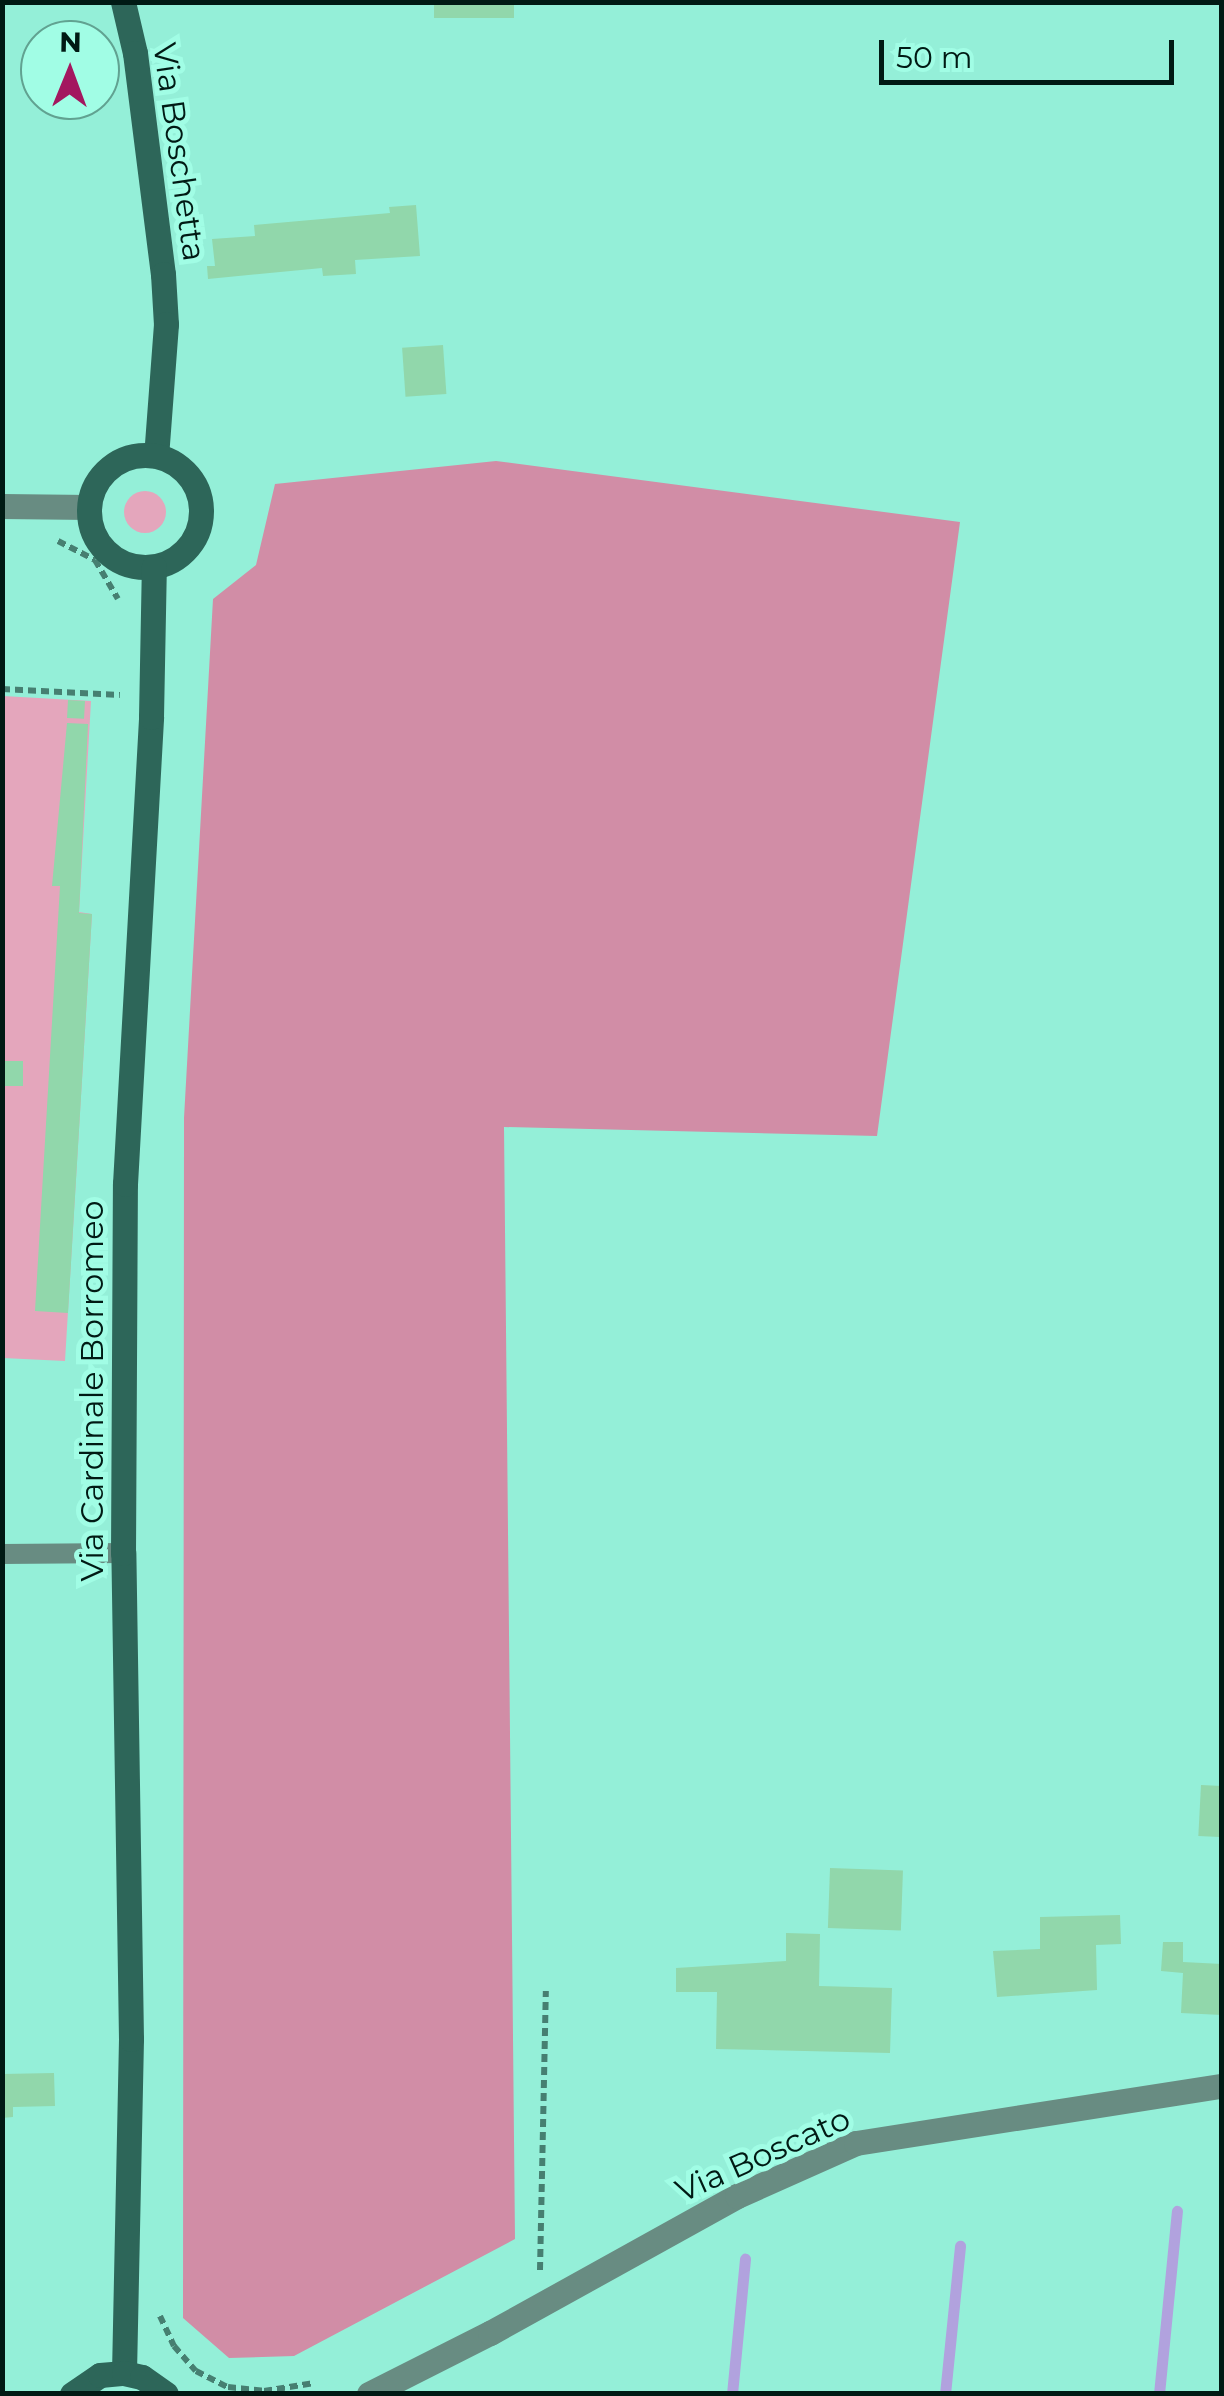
<!DOCTYPE html>
<html>
<head>
<meta charset="utf-8">
<style>
  body { margin:0 }
  #map { position:relative; width:1224px; height:2396px; overflow:hidden; background:#94efd8; font-family:Montserrat,sans-serif }
  div>[style] { position:absolute }
  [style*='--x'] { left:calc(var(--x)*1px); top:calc(var(--y)*1px); width:calc(var(--w)*1px); rotate:calc(var(--a)*1deg) }
  .green>* { inset:0; background:#e4a6bc }
  .round { border-radius:50% }
  .forest>* { inset:0; background:#d18da6 }
  .stream>* { height:11px; margin:-5.5px; padding:0 5.5px; transform-origin:5.5px; border-radius:5.5px; background:#b1a2de }
  .building>* { inset:0; background:#91d7ab; transform-origin:0 0 }
  .path>* { height:6px; margin-top:-3px; transform-origin:0; background:repeating-linear-gradient(90deg,#467f71 0 8px,transparent 0 13px) }
  .lane>* { height:20px; margin:-10px; padding:0 10px; transform-origin:10px; border-radius:10px; background:#688c82 }
  .street>* { height:25px; margin:-12.5px; padding:0 12.5px; transform-origin:12.5px; border-radius:12.5px; background:#688c82 }
  .secondary>* { height:25px; margin:-12.5px; padding:0 12.5px; transform-origin:12.5px; border-radius:12.5px; background:#2d6659 }
  .secondary>.ring { margin:-12.5px; padding:0; box-sizing:content-box; background:none; border:25px solid #2d6659; border-radius:50% }
  span { translate:-50% -50%; white-space:nowrap; text-align:center; line-height:1.15; -webkit-text-stroke:10px #a1fde5; paint-order:stroke }
  .street-label { font-size:32px; color:#001a14 }
  .frame { position:absolute; inset:0; border:5px solid #001a14; pointer-events:none }
  .north { position:absolute; left:20px; top:20px; width:100px; height:100px; box-sizing:border-box; background:#a1fde5; border:2px solid #61a291; border-radius:50%; rotate:1deg; font-size:28px; font-weight:700; line-height:40px; text-align:center; color:#001a14 }
  .north::after { content:''; display:block; margin:auto; width:35px; height:45px; background:#a3175f; clip-path:polygon(50% 0,100% 100%,50% 72%,0 100%) }
  .scale { position:absolute; left:879px; top:40px; width:295px; height:45px; box-sizing:border-box; border:5px solid #001a14; border-top:0; padding-left:12px; font-size:30px; line-height:35px; white-space:nowrap; color:#001a14; -webkit-text-stroke:8px #a1fde5; paint-order:stroke }
</style>
</head>
<body>
<div id="map">
  <div class="green">
    <i class="round" style="left:124px;top:491px;width:42px;height:42px"></i>
    <i style="clip-path:polygon(3px 696px,91px 701px,79px 912px,92px 914px,65px 1361px,3px 1358px)"></i>
  </div>
  <div class="forest">
    <i style="clip-path:polygon(496px 461px,960px 522px,877px 1136px,504px 1127px,515px 2239px,294px 2356px,229px 2358px,183px 2318px,184px 1118px,213px 599px,256px 565px,275px 484px)"></i>
  </div>
  <div class="stream">
    <i style="--x:732;--y:2394;--w:136;--a:-84.5"></i>
    <i style="--x:945;--y:2394;--w:149;--a:-84.2"></i>
    <i style="--x:1159;--y:2394;--w:184;--a:-84.4"></i>
  </div>
  <div class="building">
    <i style="left:434px;top:2px;width:80px;height:16px"></i>
    <i style="clip-path:polygon(416px 205px,420px 256px,355px 260px,356px 274px,323px 276px,322px 268px,208px 279px,207px 266px,215px 266px,212px 239px,255px 236px,254px 225px,390px 213px,389px 207px)"></i>
    <i style="left:443px;top:345px;width:49px;height:41px;rotate:86deg"></i>
    <i style="left:68px;top:700px;width:17px;height:18px;rotate:3deg"></i>
    <i style="clip-path:polygon(67px 723px,88px 724px,79px 913px,92px 914px,68px 1313px,35px 1311px,60px 886px,52px 886px)"></i>
    <i style="left:2px;top:1061px;width:21px;height:25px"></i>
    <i style="left:1201px;top:1785px;width:21px;height:51px;rotate:3deg"></i>
    <i style="left:830px;top:1868px;width:73px;height:60px;rotate:2deg"></i>
    <i style="clip-path:polygon(1120px 1915px,1121px 1944px,1096px 1945px,1097px 1990px,997px 1997px,993px 1951px,1040px 1949px,1040px 1917px)"></i>
    <i style="clip-path:polygon(786px 1933px,820px 1934px,819px 1986px,892px 1988px,890px 2053px,716px 2049px,717px 1992px,676px 1992px,676px 1968px,786px 1961px)"></i>
    <i style="clip-path:polygon(1163px 1942px,1183px 1942px,1183px 1962px,1222px 1964px,1222px 2015px,1181px 2013px,1183px 1973px,1161px 1971px)"></i>
    <i style="clip-path:polygon(54px 2073px,55px 2106px,13px 2107px,13px 2117px,2px 2118px,2px 2074px)"></i>
  </div>
  <div class="path">
    <i style="--x:58;--y:541;--w:42;--a:27.2"></i>
    <i style="--x:95;--y:560;--w:45;--a:59.5"></i>
    <i style="--x:2;--y:689;--w:118;--a:2.9"></i>
    <i style="--x:540;--y:2270;--w:279;--a:-88.8"></i>
    <i style="--x:160;--y:2316;--w:33;--a:65"></i>
    <i style="--x:174;--y:2346;--w:33;--a:49"></i>
    <i style="--x:196;--y:2371;--w:36;--a:27"></i>
    <i style="--x:228;--y:2387;--w:36;--a:6"></i>
    <i style="--x:264;--y:2391;--w:51;--a:-9.1"></i>
  </div>
  <div class="lane">
    <i style="--x:2;--y:1554;--w:121;--a:-0.5"></i>
  </div>
  <div class="street">
    <i style="--x:2;--y:506;--w:87;--a:0.7"></i>
    <i style="--x:369;--y:2394;--w:136;--a:-26.8"></i>
    <i style="--x:490;--y:2333;--w:282;--a:-29"></i>
    <i style="--x:737;--y:2196;--w:130;--a:-24"></i>
    <i style="--x:856;--y:2143;--w:370;--a:-8.9"></i>
  </div>
  <div class="secondary">
    <i style="--x:123;--y:2;--w:52;--a:76.8"></i>
    <i style="--x:135;--y:53;--w:223;--a:82.8"></i>
    <i style="--x:163;--y:274;--w:50;--a:86.6"></i>
    <i style="--x:166;--y:324;--w:132;--a:94.3"></i>
    <i class="ring" style="left:89px;top:455px;width:87px;height:87px"></i>
    <i style="--x:124;--y:2373;--w:334;--a:-88.8"></i>
    <i style="--x:131;--y:2039;--w:486;--a:-90.9"></i>
    <i style="--x:123;--y:1553;--w:369;--a:-89.7"></i>
    <i style="--x:125;--y:1184;--w:468;--a:-86.8"></i>
    <i style="--x:151;--y:717;--w:150;--a:-88.9"></i>
    <i style="--x:72;--y:2394;--w:34;--a:-34"></i>
    <i style="--x:100;--y:2375;--w:24;--a:-5"></i>
    <i style="--x:124;--y:2373;--w:18;--a:13"></i>
    <i style="--x:142;--y:2377;--w:29;--a:35"></i>
  </div>
  <div class="street-label">
    <span style="left:179px;top:152px;rotate:82deg">Via Boschetta</span>
    <span style="left:92px;top:1391px;rotate:-90deg">Via Cardinale Borromeo</span>
    <span style="left:763px;top:2155px;rotate:-24deg">Via Boscato</span>
  </div>
  <div class="frame"></div>
  <div class="north">N</div>
  <div class="scale">50 m</div>
</div>
</body>
</html>
